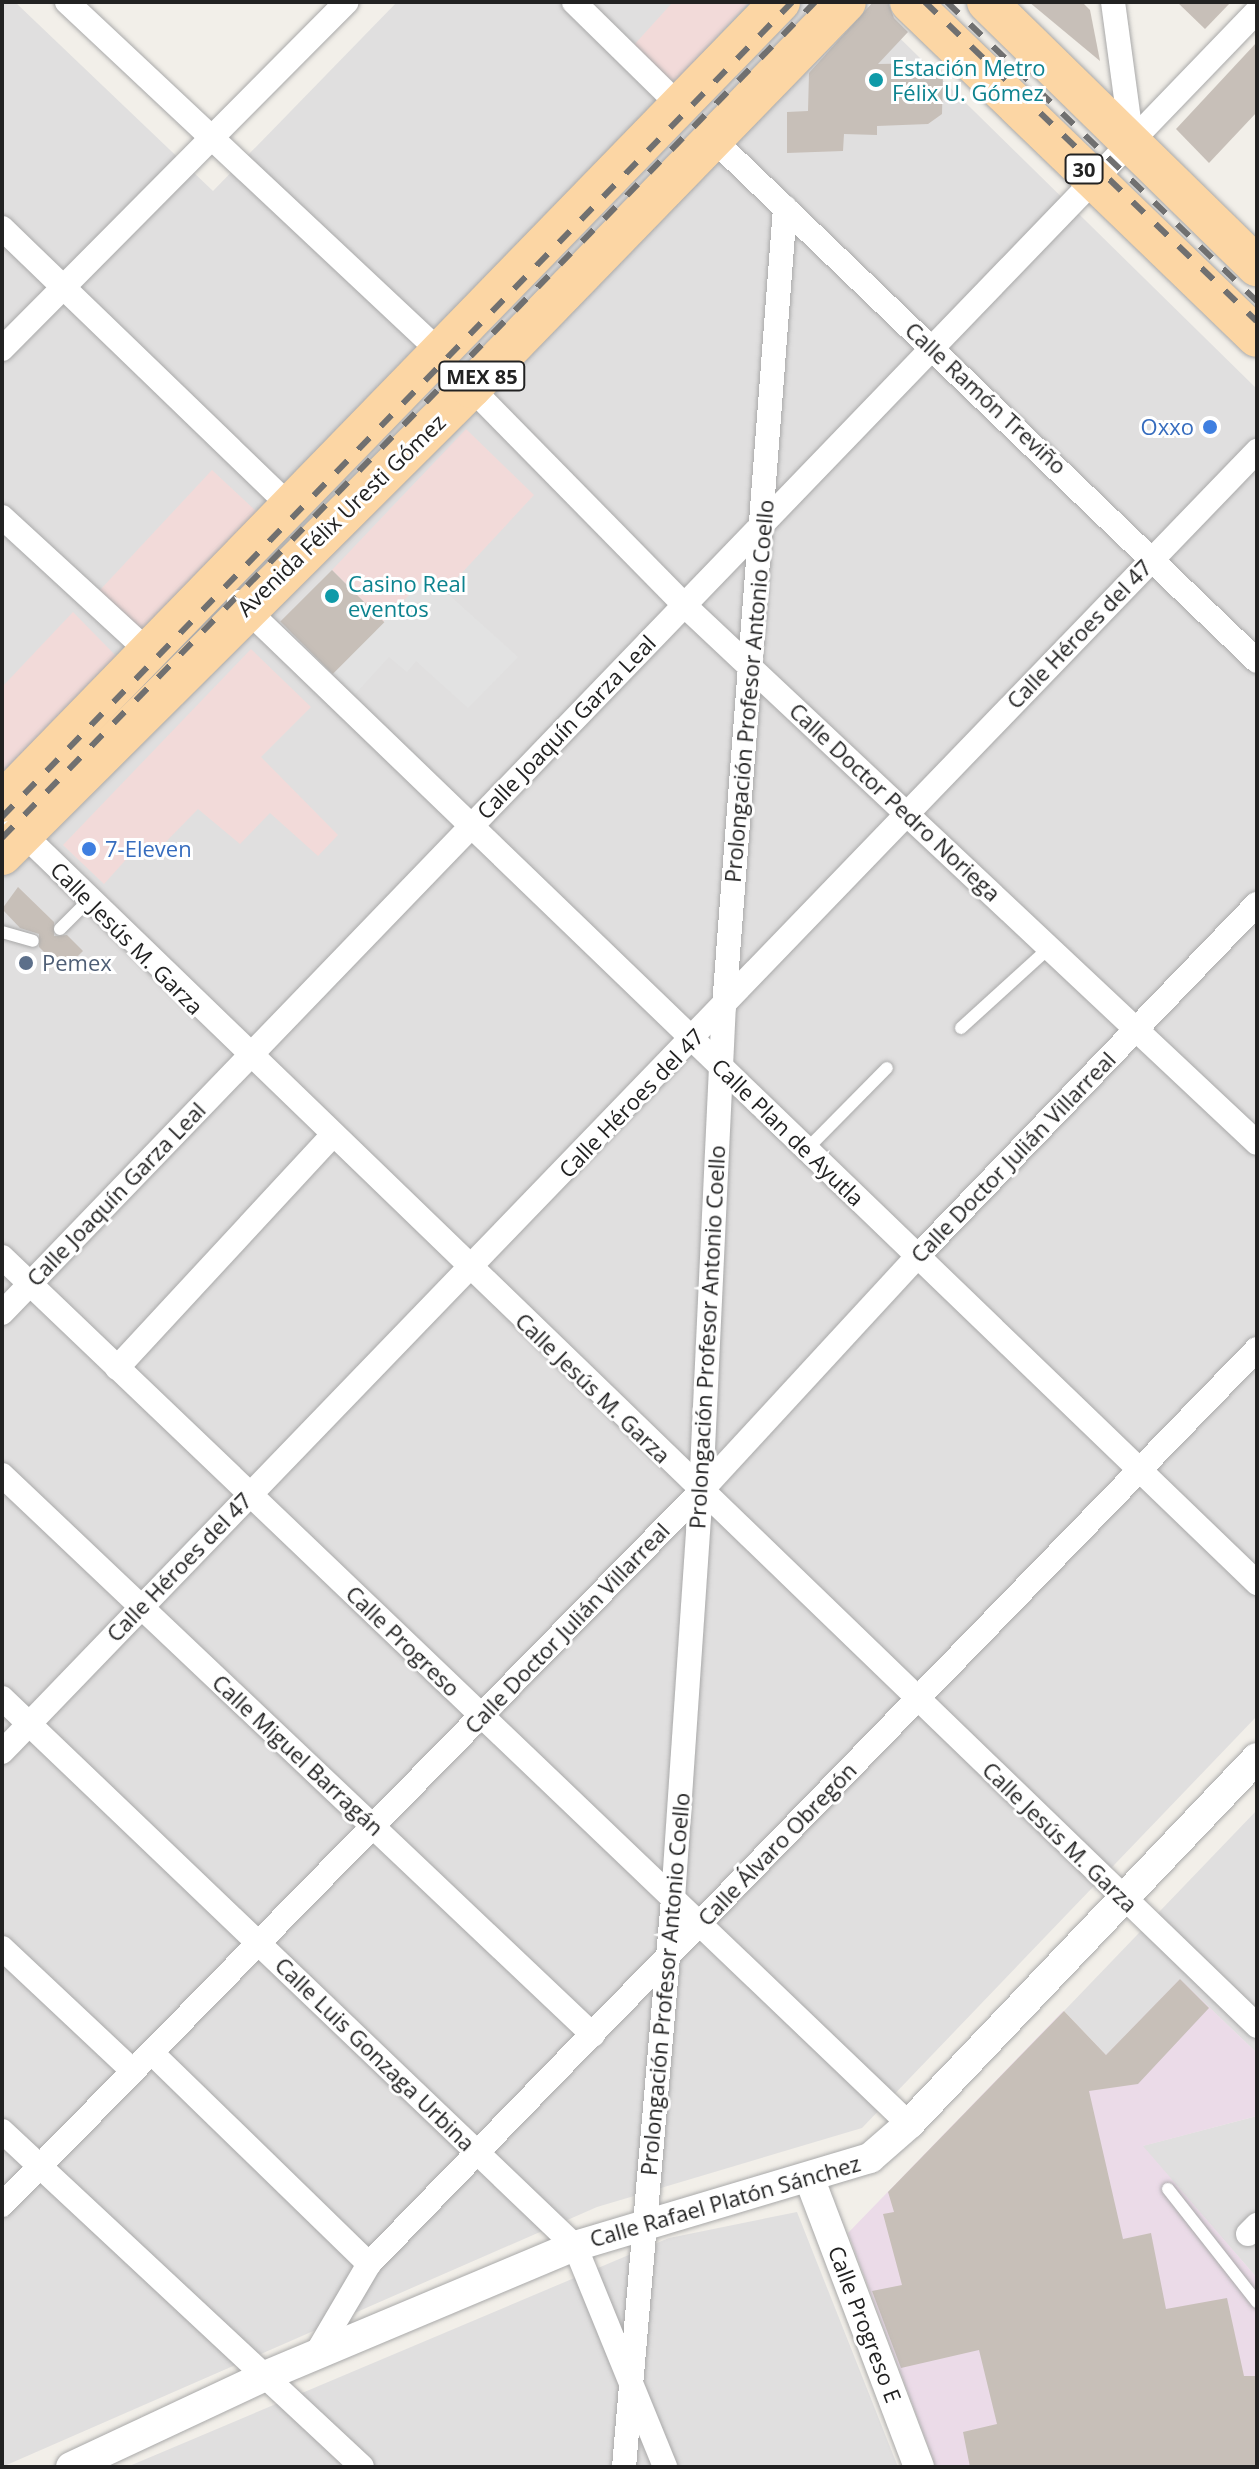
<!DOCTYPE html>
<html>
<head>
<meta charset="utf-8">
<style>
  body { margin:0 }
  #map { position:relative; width:1259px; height:2469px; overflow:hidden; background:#f2efe9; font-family:"Open Sans",sans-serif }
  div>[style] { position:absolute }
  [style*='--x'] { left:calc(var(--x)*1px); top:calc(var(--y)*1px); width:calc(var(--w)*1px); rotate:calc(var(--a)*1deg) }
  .residential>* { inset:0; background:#e0dfdf }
  .commercial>* { inset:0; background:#f2dad9; transform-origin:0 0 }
  .industrial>* { inset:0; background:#ebdbe8 }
  .parking>* { inset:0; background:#e2e2e2 }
  .building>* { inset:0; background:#c7bfb8; transform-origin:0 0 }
  .roads { filter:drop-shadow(0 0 2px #a9a9a9) drop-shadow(0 0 2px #a9a9a9) }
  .service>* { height:12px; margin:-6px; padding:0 6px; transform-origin:6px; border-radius:6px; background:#fff }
  .minor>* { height:24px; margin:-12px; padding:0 12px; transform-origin:12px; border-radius:12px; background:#fff }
  .tertiary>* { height:30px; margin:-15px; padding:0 15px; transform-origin:15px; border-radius:15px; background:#fff }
  .primary>* { height:40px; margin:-20px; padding:0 20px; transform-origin:20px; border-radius:20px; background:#fcd6a4 }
  .rail>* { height:6px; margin-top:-3px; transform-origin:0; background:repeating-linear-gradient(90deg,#707070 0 16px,transparent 0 32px) }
  .dots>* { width:22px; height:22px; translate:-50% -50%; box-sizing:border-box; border:4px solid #fff; border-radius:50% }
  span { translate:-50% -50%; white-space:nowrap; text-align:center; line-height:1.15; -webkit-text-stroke:6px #fff; paint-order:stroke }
  .shield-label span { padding:2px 6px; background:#fff; border:2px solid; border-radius:6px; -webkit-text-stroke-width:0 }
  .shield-label { font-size:20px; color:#222; font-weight:700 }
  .culture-label { font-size:22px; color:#0d838f }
  .left { translate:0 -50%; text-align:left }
  .street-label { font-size:22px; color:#222 }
  .shop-label { font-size:22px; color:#366cbe }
  .right { translate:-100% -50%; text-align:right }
  .service-label { font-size:22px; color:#4e5e75 }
  .frame { position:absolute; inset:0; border:4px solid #222; pointer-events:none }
</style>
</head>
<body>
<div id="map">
  <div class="residential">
    <i style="clip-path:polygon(2px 2px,15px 2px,213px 191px,397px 2px,863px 2px,1257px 389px,1257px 1716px,862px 2128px,597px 2207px,2px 2467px)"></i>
    <i style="clip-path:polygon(1257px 1810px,1257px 2053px,1180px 1980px,1106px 2055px,1064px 2011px)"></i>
    <i style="clip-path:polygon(1257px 2116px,1257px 2278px,1142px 2146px)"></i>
    <i style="clip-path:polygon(797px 2212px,898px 2467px,127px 2467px,669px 2238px)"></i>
  </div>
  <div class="commercial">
    <i style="clip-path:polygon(673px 2px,749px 2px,673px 84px,633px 46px)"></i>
    <i style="clip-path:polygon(466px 429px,534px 495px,445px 591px,428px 577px,384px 622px,332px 570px)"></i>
    <i style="left:212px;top:470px;width:63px;height:169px;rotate:43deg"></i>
    <i style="clip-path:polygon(73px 612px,117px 657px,2px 773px,2px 687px)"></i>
    <i style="clip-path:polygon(251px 649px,311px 707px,261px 757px,338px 835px,318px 856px,270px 813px,240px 844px,198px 809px,152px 856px,139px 845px,104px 884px,63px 845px)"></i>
  </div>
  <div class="industrial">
    <i style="clip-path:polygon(1180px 1979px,1257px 2053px,1257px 2116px,1143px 2146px,1257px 2278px,1257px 2467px,936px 2467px,848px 2233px,1063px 2011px,1106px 2055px)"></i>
  </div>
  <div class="parking">
    <i style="clip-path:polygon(428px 576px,518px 657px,468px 708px,416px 661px,407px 672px,389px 657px,355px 694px,333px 672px)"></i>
  </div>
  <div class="building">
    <i style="clip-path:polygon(873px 2px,888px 2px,894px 18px,908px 32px,878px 64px,934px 63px,943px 72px,942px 114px,928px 124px,877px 126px,877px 135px,844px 134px,843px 151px,787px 153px,787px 112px,808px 111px,809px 73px)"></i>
    <i style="clip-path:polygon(1029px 2px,1082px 2px,1090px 10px,1100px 61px)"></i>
    <i style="clip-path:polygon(1177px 2px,1231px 2px,1205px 29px)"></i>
    <i style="clip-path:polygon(1257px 42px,1257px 112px,1209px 163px,1176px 129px)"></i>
    <i style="left:332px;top:570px;width:74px;height:73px;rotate:45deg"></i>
    <i style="clip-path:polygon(18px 887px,54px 922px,54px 936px,67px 935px,83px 951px,63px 971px,39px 947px,39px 934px,20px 928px,2px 909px)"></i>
    <i style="clip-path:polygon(1180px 1979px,1209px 2008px,1138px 2084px,1089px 2091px,1123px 2239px,1151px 2233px,1166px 2309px,1227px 2298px,1244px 2376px,1257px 2376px,1257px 2467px,970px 2467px,963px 2432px,997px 2424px,979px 2350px,901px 2368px,872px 2291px,902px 2285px,883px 2214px,894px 2212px,888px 2192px,1064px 2011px,1106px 2055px)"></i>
  </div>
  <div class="roads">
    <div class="service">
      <i style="--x:60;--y:929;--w:40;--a:-45"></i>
      <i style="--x:2;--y:932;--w:32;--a:16"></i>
      <i style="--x:961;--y:1028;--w:120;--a:-42.3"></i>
      <i style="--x:806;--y:1150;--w:115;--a:-45.4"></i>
      <i style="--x:1168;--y:2189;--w:144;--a:51.8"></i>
    </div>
    <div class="minor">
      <i style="--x:67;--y:2;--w:509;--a:43.17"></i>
      <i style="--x:574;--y:2;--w:150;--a:44.5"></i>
      <i style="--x:1113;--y:2;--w:141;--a:82.3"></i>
      <i style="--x:712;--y:138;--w:755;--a:43.82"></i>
      <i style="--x:2;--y:228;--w:399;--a:44"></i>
      <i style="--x:2;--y:349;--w:489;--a:-45.2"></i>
      <i style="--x:471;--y:388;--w:303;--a:45.5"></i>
      <i style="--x:683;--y:604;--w:787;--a:43.2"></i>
      <i style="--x:2;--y:517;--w:200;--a:42.6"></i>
      <i style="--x:239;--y:602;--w:1414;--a:43.94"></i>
      <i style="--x:15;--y:826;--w:1727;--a:44.01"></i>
      <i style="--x:2;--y:1257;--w:1255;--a:43.71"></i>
      <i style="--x:2;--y:1313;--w:1808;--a:-46.05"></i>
      <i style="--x:117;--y:1368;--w:316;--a:-47.2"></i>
      <i style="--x:2;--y:1475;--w:814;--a:43.46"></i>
      <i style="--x:2;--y:1698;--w:793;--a:43.72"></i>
      <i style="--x:575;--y:2246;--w:239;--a:67.8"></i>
      <i style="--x:2;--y:1752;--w:1808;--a:-46.03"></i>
      <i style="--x:2;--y:1948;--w:180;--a:43.2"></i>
      <i style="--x:152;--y:2053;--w:303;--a:44.2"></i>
      <i style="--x:2;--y:2131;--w:492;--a:43"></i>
      <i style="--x:2;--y:2205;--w:999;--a:-45.61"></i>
      <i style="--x:701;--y:1491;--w:318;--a:-47.3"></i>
      <i style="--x:917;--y:1257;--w:490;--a:-46.1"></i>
      <i style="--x:1248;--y:2234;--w:13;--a:-45"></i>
      <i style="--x:316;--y:2354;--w:104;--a:-59.5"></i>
      <i style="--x:369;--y:2264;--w:1275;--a:-45.86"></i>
      <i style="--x:624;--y:2467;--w:570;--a:-85.07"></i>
      <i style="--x:673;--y:1899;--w:409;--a:-86.1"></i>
      <i style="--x:701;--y:1491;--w:486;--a:-87.3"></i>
      <i style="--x:724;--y:1006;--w:801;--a:-85.63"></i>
    </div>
    <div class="tertiary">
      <i style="--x:810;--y:2180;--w:307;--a:69.2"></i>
      <i style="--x:71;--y:2467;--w:214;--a:-25.1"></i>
      <i style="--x:265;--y:2376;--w:336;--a:-22.8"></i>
      <i style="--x:575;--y:2246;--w:308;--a:-16.6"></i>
      <i style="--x:870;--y:2158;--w:52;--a:-41.1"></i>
      <i style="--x:909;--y:2124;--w:505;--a:-46.44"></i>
    </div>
    <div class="primary">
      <i style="--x:910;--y:2;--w:482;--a:44"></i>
      <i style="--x:987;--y:2;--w:378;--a:44.4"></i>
      <i style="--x:2;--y:802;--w:1116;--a:-45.8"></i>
      <i style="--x:2;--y:855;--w:662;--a:-44.88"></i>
      <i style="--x:471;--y:388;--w:538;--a:-45.83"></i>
    </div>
  </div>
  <div class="rail">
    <i style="--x:925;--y:2;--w:460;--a:43.9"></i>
    <i style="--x:947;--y:2;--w:431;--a:44"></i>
    <i style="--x:2;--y:817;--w:1135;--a:-45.89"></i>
    <i style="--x:2;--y:838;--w:1166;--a:-45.8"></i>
  </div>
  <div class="dots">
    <i style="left:876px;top:80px;background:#0f9aa8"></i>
    <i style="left:1210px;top:427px;background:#3f7fe0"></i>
    <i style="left:332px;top:596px;background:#0f9aa8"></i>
    <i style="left:89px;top:849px;background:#3f7fe0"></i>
    <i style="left:26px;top:963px;background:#5c6f8a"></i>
  </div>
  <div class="shield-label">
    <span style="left:1084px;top:169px">30</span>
    <span style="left:482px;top:376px">MEX 85</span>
  </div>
  <div class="culture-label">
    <span class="left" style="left:892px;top:80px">Estación Metro<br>Félix U. Gómez</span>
    <span class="left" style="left:348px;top:596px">Casino Real<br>eventos</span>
  </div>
  <div class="street-label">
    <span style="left:986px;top:398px;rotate:43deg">Calle Ramón Treviño</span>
    <span style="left:341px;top:515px;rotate:-44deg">Avenida Félix Uresti Gómez</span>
    <span style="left:1079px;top:634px;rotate:-46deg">Calle Héroes del 47</span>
    <span style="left:749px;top:691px;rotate:-85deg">Prolongación Profesor Antonio Coello</span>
    <span style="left:566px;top:727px;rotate:-46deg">Calle Joaquín Garza Leal</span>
    <span style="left:895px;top:802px;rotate:43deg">Calle Doctor Pedro Noriega</span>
    <span style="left:127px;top:938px;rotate:45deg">Calle Jesús M. Garza</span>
    <span style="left:631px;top:1103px;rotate:-46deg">Calle Héroes del 47</span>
    <span style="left:788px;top:1132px;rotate:44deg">Calle Plan de Ayutla</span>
    <span style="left:1013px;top:1157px;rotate:-46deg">Calle Doctor Julián Villarreal</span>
    <span style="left:116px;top:1194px;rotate:-46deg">Calle Joaquín Garza Leal</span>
    <span style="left:707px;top:1337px;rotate:-87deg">Prolongación Profesor Antonio Coello</span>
    <span style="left:593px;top:1388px;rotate:44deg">Calle Jesús M. Garza</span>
    <span style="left:179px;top:1567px;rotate:-46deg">Calle Héroes del 47</span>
    <span style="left:567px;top:1628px;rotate:-46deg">Calle Doctor Julián Villarreal</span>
    <span style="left:403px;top:1641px;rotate:44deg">Calle Progreso</span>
    <span style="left:298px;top:1755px;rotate:43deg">Calle Miguel Barragán</span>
    <span style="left:1060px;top:1837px;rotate:44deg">Calle Jesús M. Garza</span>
    <span style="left:777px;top:1844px;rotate:-46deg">Calle Álvaro Obregón</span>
    <span style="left:665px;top:1984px;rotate:-85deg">Prolongación Profesor Antonio Coello</span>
    <span style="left:375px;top:2054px;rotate:44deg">Calle Luis Gonzaga Urbina</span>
    <span style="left:725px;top:2201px;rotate:-16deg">Calle Rafael Platón Sánchez</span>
    <span style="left:865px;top:2324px;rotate:69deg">Calle Progreso E</span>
  </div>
  <div class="shop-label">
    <span class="right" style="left:1194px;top:427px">Oxxo</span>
    <span class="left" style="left:105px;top:849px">7-Eleven</span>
  </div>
  <div class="service-label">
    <span class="left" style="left:42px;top:963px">Pemex</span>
  </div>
  <div class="frame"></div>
</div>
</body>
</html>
